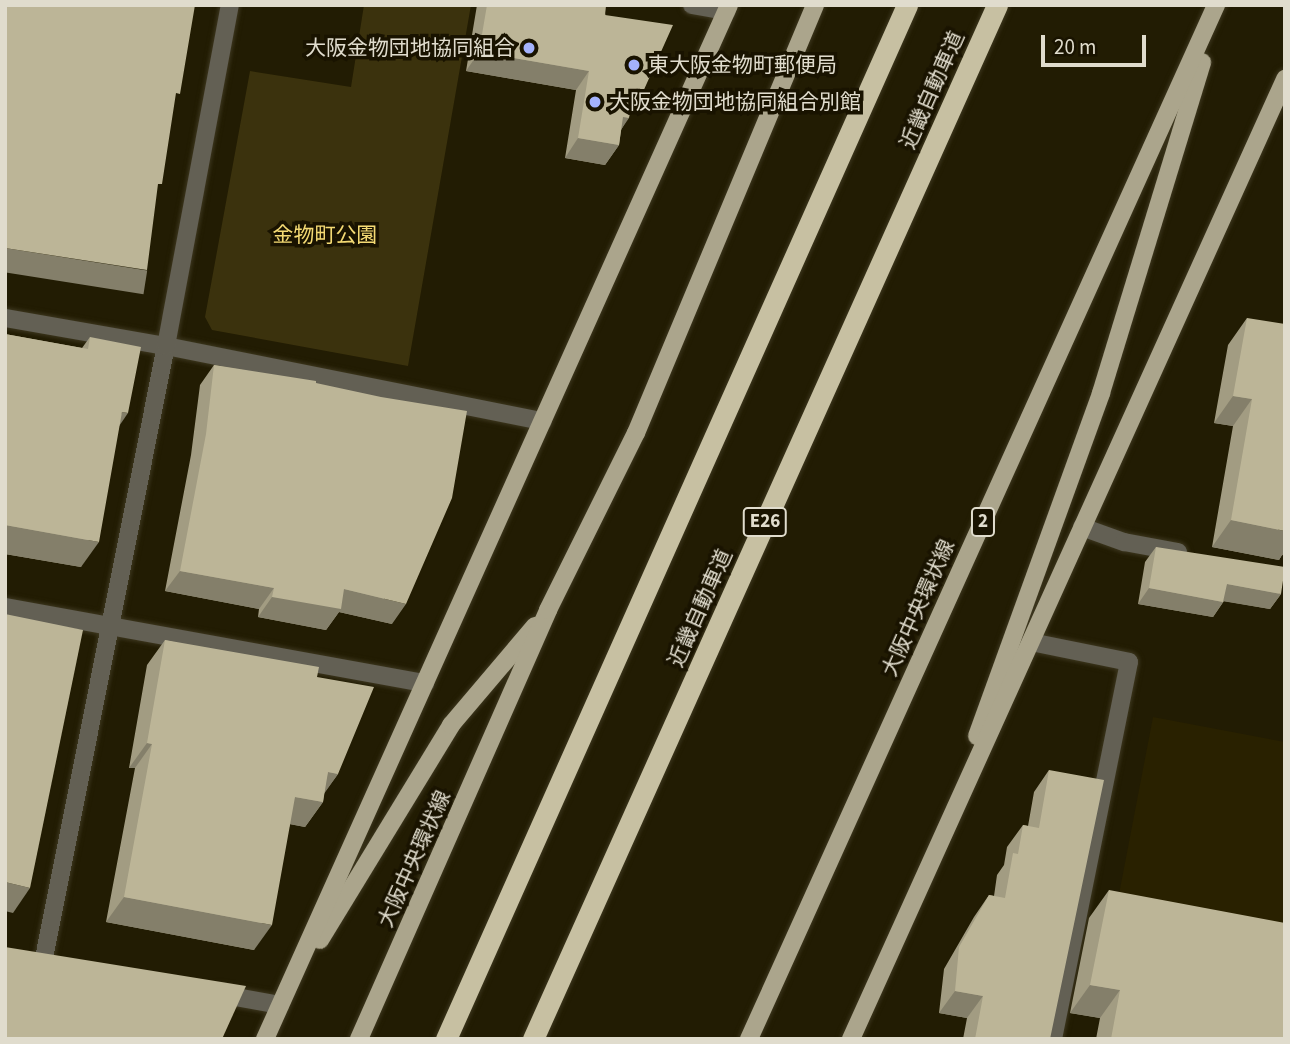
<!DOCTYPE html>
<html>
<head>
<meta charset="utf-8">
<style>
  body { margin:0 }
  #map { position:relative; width:1290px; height:1044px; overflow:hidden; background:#221c03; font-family:"Source Sans 3","Noto Sans JP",sans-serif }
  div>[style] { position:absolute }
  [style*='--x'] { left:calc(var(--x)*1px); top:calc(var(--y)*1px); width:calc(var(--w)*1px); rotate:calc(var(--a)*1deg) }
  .built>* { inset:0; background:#292100 }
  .green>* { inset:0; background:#3b320d }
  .roads { filter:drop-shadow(0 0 2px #3d371f) drop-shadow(0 0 2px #3d371f) }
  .minor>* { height:18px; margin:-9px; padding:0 9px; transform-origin:9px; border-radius:9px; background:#636054 }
  .major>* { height:18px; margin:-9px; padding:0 9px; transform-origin:9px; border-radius:9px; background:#aba58c }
  .highway>* { height:21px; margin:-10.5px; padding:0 10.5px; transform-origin:10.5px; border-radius:10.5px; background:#c7c0a2 }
  .wall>* { inset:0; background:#a29c82 }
  .shaded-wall>* { inset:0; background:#847f6a; transform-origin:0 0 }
  .building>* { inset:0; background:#bcb597 }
  .dots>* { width:19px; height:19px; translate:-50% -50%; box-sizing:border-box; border:4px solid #191300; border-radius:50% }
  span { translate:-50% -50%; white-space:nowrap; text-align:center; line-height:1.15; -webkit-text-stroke:7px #191300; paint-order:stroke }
  .shield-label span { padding:2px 5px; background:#191300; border:2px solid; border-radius:5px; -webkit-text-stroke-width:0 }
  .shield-label { font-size:19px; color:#e0dccd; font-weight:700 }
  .poi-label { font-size:21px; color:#e0dccd }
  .right { translate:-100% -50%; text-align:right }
  .left { translate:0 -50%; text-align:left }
  .street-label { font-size:21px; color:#e0dccd }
  .park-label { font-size:21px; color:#f4da73 }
  .frame { position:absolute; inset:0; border:7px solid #e0dccd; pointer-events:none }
  .scale { position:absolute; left:1041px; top:35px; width:105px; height:32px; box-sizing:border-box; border:4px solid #e0dccd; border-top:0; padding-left:9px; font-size:21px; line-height:24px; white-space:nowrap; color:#e0dccd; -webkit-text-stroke:5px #191300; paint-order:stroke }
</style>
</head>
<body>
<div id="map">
  <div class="built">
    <i style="clip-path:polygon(1153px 717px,1285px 742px,1285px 947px,1115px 915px)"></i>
  </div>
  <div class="green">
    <i style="clip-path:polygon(364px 5px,471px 5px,408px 366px,212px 330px,205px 317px,250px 71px,351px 87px)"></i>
  </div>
  <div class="roads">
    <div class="minor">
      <i style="--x:692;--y:5;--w:35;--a:10"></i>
      <i style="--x:5;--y:318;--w:163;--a:9.9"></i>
      <i style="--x:166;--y:346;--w:384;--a:11.3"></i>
      <i style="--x:1082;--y:527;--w:45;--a:19.7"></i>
      <i style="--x:1124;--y:542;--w:55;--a:10.5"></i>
      <i style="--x:5;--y:607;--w:427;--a:10.3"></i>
      <i style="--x:1031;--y:642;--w:100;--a:11.5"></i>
      <i style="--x:1129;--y:662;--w:385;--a:101.4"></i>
      <i style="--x:43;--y:963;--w:629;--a:-78.73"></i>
      <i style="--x:166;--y:346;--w:347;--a:-79.4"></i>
      <i style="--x:219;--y:994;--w:62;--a:10.2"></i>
    </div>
    <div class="major">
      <i style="--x:977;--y:736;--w:365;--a:-70.1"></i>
      <i style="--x:1101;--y:393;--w:346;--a:-73"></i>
      <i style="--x:320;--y:940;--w:252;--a:-58.6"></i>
      <i style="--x:451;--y:725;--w:130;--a:-49.7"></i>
      <i style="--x:265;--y:1039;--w:1133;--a:-65.83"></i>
      <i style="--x:359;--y:1039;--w:469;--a:-66.2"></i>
      <i style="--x:548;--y:610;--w:198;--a:-63.6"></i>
      <i style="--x:636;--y:433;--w:464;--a:-67.3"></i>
      <i style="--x:749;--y:1039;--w:1135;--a:-65.69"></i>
      <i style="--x:851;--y:1039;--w:1054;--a:-65.67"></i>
    </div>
    <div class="highway">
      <i style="--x:446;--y:1039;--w:1132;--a:-65.97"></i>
      <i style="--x:533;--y:1039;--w:1133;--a:-65.83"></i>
    </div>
  </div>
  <div class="wall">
    <i style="clip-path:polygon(477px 5px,603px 5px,630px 114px,621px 130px,619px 145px,605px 165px,565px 158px,576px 90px,466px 71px)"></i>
    <i style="clip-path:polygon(1247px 318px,1282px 555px,1279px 560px,1212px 547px,1233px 426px,1214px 423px,1228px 345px)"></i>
    <i style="clip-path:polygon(5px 334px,82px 348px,90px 337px,119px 427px,81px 567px,5px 554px)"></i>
    <i style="clip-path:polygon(214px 365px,316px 383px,392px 624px,339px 612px,326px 630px,258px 617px,259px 609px,165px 591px,191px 455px,200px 385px)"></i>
    <i style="clip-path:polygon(1156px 547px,1281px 594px,1270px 609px,1224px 601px,1213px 617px,1138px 604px,1145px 562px)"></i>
    <i style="clip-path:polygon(165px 640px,317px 677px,338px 774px,324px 793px,323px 802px,305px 827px,290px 824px,254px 950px,106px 922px,135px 768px,129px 768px,147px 665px)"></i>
    <i style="clip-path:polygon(1049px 770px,1050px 1039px,963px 1039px,967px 1018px,939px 1013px,944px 969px,974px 917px,989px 895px,994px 896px,997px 875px,1004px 865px,1007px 847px,1023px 825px,1028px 826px,1034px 792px)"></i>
    <i style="clip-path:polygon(1109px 890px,1285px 1039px,1096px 1039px,1100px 1018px,1070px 1013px,1089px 918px)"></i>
  </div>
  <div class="shaded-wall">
    <i style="clip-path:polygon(479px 52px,589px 71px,576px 90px,466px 71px)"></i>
    <i style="clip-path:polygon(632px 102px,638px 103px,627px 118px,629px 118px,616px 137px,610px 136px)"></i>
    <i style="clip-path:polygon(578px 138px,619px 145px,605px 165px,565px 158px)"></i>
    <i style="left:5px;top:248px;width:144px;height:24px;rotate:9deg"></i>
    <i style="clip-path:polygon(1233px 396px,1252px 399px,1233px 426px,1214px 423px)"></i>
    <i style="clip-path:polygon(122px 412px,128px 413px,111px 438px)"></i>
    <i style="clip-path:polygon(1231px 520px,1285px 531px,1285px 556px,1282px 555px,1279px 560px,1212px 547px)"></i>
    <i style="clip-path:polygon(5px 525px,99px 542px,81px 567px,5px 554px)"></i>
    <i style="clip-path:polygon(180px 571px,274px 588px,259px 609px,165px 591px)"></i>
    <i style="clip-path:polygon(1227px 584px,1281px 594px,1270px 609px,1216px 600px)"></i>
    <i style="clip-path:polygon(1149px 588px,1223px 602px,1213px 617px,1138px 604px)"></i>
    <i style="clip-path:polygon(344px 589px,406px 604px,392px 624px,339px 612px,326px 630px,258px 617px,272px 597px)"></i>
    <i style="clip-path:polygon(147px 743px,152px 744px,135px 768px,129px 768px)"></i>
    <i style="clip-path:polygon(328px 772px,338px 774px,321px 798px)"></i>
    <i style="clip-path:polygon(295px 797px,323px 802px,305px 827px,278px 822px)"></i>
    <i style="clip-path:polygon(5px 882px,30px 888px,13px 913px,5px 911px)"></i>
    <i style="clip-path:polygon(124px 897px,272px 925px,254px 950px,106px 922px)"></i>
    <i style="clip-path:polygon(1090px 985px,1120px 990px,1100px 1018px,1070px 1013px)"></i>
    <i style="clip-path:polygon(955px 991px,983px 996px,967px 1018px,939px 1013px)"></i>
  </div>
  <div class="building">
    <i style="clip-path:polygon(5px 5px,195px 5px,180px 94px,176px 93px,162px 184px,158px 184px,147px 270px,5px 248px)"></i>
    <i style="clip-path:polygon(487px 5px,603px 5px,606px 6px,605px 15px,673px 25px,638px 103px,632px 102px,629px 118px,623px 117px,619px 145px,578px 138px,589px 71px,479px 52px)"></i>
    <i style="clip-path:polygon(1247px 318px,1285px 324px,1285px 531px,1231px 520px,1252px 399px,1233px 396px)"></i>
    <i style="clip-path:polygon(5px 334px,88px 349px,90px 337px,141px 347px,128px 413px,122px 412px,99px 542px,5px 525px)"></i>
    <i style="clip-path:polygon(214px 365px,316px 381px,316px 383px,381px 397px,467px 411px,452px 498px,406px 604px,344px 589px,341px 609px,272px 597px,274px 588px,180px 571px,206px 434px)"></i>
    <i style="clip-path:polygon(1156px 547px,1285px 567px,1281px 594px,1227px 584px,1223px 602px,1149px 588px)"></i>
    <i style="clip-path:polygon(5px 614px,83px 630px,30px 888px,5px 882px)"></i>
    <i style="clip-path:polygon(165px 640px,319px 667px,317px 677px,374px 687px,338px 774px,328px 772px,323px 802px,295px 797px,272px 925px,124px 897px,152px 744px,147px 743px)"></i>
    <i style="clip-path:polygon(1049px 770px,1104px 780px,1050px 1039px,975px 1039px,983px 996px,955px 991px,959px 947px,989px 895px,1005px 898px,1013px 853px,1018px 854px,1023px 825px,1039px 828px)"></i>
    <i style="clip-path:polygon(1109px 890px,1285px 923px,1285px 1039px,1111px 1039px,1120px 990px,1090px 985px)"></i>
    <i style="clip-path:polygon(5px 947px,246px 986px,222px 1039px,5px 1039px)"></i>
  </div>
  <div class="dots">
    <i style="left:529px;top:48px;background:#a4b2fc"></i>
    <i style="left:634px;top:65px;background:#a4b2fc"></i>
    <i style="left:595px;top:102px;background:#a4b2fc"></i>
  </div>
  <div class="shield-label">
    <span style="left:765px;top:522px">E26</span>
    <span style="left:983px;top:522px">2</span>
  </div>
  <div class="poi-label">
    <span class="right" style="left:515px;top:48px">大阪金物団地協同組合</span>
    <span class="left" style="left:648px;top:65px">東大阪金物町郵便局</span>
    <span class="left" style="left:609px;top:102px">大阪金物団地協同組合別館</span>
  </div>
  <div class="street-label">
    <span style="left:932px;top:90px;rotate:-66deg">近畿自動車道</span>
    <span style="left:700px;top:608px;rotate:-66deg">近畿自動車道</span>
    <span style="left:918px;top:608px;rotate:-66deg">大阪中央環状線</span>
    <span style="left:414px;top:859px;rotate:-66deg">大阪中央環状線</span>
  </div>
  <div class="park-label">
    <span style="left:325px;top:235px">金物町公園</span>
  </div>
  <div class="frame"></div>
  <div class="scale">20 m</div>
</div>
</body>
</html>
